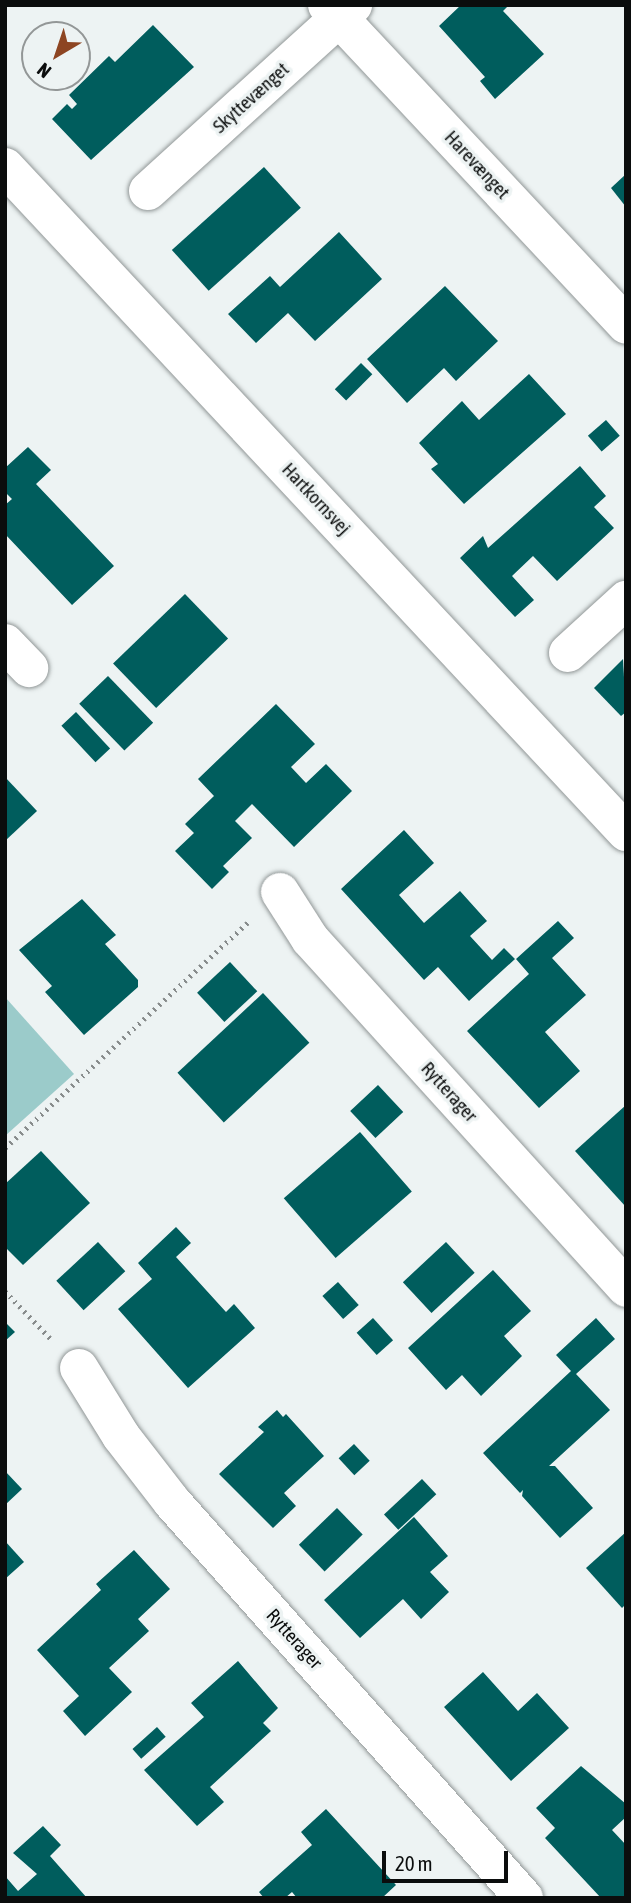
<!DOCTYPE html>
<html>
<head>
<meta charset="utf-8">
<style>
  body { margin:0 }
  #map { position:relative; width:631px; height:1903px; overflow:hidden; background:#edf3f3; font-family:"Asap Condensed",sans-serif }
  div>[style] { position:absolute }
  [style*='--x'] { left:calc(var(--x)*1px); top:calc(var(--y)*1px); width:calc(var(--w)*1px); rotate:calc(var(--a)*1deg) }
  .green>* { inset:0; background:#9bcbca }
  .building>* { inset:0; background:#005d5d; transform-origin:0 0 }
  .path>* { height:4.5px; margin-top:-2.25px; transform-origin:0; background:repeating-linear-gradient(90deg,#888c8c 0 2px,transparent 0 7px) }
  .roads { filter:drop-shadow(0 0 2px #919797) drop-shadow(0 0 2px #919797) }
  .minor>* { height:38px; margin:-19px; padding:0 19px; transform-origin:19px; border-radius:19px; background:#fff }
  span { translate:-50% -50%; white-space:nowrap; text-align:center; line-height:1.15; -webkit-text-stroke:7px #edf3f3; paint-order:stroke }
  .street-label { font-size:19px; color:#0b0d0d }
  .frame { position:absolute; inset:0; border:7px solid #0b0d0d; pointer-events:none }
  .north { position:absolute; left:21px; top:21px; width:70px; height:70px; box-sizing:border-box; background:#edf3f3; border:2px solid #939797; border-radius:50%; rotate:219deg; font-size:19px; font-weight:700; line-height:28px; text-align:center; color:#0b0d0d }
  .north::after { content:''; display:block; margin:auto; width:24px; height:32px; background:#8d4522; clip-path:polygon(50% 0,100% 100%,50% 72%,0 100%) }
  .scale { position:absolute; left:382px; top:1851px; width:126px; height:32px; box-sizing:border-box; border:4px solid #0b0d0d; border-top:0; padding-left:9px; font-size:21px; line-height:24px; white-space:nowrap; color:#0b0d0d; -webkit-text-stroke:5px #edf3f3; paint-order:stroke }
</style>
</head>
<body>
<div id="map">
  <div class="green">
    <i style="clip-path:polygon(5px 997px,74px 1074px,5px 1136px)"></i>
  </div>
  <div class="building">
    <i style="clip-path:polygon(461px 5px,509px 5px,503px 11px,544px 54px,495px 99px,480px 81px,485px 77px,439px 26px)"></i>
    <i style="clip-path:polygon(153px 25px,194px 67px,91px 160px,52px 119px,67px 104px,72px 109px,77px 104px,69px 95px,109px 56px,115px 62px)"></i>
    <i style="left:264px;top:167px;width:55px;height:124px;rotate:48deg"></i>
    <i style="clip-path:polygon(626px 174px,626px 207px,611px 188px)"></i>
    <i style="clip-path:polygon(339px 232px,382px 279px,315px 341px,288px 313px,256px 343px,228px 314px,270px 276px,280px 287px)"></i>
    <i style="clip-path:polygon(445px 286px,498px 341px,456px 381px,444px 368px,407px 403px,367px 359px)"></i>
    <i style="left:361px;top:363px;width:16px;height:37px;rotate:45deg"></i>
    <i style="clip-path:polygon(529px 374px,566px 414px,464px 504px,431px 469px,438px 464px,419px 443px,462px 401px,479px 420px)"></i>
    <i style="left:606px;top:420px;width:21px;height:24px;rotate:49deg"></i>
    <i style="clip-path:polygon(28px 447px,51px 470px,36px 484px,114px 566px,72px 605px,5px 534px,5px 505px,12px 499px,5px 492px,5px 468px)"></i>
    <i style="clip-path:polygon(580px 466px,606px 496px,594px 507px,614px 528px,557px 581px,533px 556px,512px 576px,534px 600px,515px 617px,460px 558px,483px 536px,488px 548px)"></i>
    <i style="left:185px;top:594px;width:62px;height:100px;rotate:46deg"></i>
    <i style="clip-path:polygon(623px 659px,626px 712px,621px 716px,594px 688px)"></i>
    <i style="left:108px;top:676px;width:65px;height:40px;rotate:46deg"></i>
    <i style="clip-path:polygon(276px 704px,315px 744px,291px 767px,306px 783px,326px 764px,352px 791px,294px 847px,252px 804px,235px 821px,252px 838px,223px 866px,229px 872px,212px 889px,175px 851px,194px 833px,185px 824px,214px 796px,198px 779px)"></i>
    <i style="left:76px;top:712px;width:50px;height:20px;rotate:47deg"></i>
    <i style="clip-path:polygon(5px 777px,37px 811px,5px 841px)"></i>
    <i style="clip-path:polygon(404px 830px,434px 863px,399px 895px,424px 923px,460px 891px,487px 921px,470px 936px,492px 960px,504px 948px,515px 959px,469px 1001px,438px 967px,424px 980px,341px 889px)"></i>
    <i style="clip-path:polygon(82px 899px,116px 935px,105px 944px,138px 980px,138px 987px,84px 1035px,45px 992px,52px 986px,19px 950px)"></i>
    <i style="clip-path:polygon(558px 921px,574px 938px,552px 958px,586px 995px,545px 1032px,580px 1071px,539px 1108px,467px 1031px,529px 974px,516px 959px)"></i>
    <i style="left:230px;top:962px;width:40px;height:45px;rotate:47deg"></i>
    <i style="left:263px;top:993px;width:68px;height:117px;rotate:47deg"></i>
    <i style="left:378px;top:1085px;width:37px;height:38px;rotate:47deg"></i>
    <i style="clip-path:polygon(626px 1105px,626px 1207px,575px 1151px)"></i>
    <i style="left:360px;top:1132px;width:79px;height:101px;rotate:49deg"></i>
    <i style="clip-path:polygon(41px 1151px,90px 1203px,23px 1265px,5px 1247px,5px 1184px)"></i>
    <i style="clip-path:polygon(176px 1227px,191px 1243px,176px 1257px,226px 1312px,234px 1304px,255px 1328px,188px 1388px,118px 1309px,152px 1279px,138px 1263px)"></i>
    <i style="left:98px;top:1242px;width:40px;height:57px;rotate:47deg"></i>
    <i style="left:446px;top:1242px;width:42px;height:59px;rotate:47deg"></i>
    <i style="clip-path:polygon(493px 1270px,531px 1311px,504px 1336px,522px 1356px,481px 1396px,462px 1375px,446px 1390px,408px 1348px)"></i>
    <i style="left:338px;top:1282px;width:31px;height:21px;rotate:48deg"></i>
    <i style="left:373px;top:1318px;width:30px;height:22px;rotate:48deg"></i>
    <i style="clip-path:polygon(596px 1318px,615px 1339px,576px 1374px,610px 1410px,549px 1466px,555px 1466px,593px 1508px,560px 1538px,522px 1496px,523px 1490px,520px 1493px,483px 1453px,571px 1371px,556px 1355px)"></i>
    <i style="clip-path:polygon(5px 1322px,15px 1332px,5px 1341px)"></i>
    <i style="clip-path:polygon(277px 1410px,283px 1417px,286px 1414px,324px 1456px,284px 1493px,296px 1506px,273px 1528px,219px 1474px,264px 1432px,258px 1427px)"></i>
    <i style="left:354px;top:1444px;width:23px;height:21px;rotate:47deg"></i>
    <i style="clip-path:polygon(5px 1471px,22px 1489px,5px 1505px)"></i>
    <i style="left:422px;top:1479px;width:21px;height:52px;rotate:47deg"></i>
    <i style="left:337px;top:1508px;width:37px;height:53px;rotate:46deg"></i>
    <i style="clip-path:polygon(414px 1517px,448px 1556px,430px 1572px,449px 1592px,421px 1619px,403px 1599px,360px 1638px,324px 1600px)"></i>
    <i style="clip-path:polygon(626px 1532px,626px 1604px,622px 1608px,586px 1568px)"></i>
    <i style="clip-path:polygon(5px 1541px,24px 1562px,5px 1579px)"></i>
    <i style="clip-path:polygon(134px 1550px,170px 1589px,138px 1619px,149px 1631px,109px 1668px,132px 1692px,85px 1736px,63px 1711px,79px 1696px,37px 1650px,101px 1590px,96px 1584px)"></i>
    <i style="clip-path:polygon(238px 1661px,278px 1708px,263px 1723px,271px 1731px,210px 1787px,224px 1802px,197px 1826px,144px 1770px,204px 1717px,191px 1703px)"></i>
    <i style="clip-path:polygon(483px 1672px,518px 1711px,537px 1693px,569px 1728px,511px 1781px,444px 1707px)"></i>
    <i style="left:157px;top:1727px;width:13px;height:33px;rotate:48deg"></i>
    <i style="clip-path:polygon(581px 1766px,626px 1804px,626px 1817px,612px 1830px,626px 1845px,626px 1898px,601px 1898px,545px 1838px,555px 1828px,536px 1808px)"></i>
    <i style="clip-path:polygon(326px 1809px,396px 1885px,382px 1898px,297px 1898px,292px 1892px,285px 1898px,264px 1898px,259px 1892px,312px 1845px,301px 1832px)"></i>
    <i style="clip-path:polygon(43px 1826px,61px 1845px,50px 1856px,87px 1898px,5px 1898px,5px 1876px,18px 1891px,37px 1874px,13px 1853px)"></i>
  </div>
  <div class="path">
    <i style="--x:5;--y:1148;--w:335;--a:-42.9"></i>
    <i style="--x:5;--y:1291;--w:68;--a:46.2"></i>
  </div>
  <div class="roads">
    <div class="minor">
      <i style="--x:327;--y:5;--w:438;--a:46.9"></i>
      <i style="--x:5;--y:167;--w:910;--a:46.96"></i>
      <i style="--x:148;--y:191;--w:277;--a:-42.2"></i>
      <i style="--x:5;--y:643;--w:35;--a:46"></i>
      <i style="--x:568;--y:653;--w:79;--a:-42.4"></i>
      <i style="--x:280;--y:892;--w:56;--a:57.4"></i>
      <i style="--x:310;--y:939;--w:471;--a:47.8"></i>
      <i style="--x:79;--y:1368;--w:80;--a:58.3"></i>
      <i style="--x:121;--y:1436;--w:83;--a:52.3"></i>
      <i style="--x:172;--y:1502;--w:530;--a:48.37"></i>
    </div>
  </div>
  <div class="street-label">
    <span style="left:251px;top:98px;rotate:-42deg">Skyttevænget</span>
    <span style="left:477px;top:165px;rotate:47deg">Harevænget</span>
    <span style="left:316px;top:499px;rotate:47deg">Hartkornsvej</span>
    <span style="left:449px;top:1092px;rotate:48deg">Rytterager</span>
    <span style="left:294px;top:1639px;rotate:48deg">Rytterager</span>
  </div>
  <div class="frame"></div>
  <div class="north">N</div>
  <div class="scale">20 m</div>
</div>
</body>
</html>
